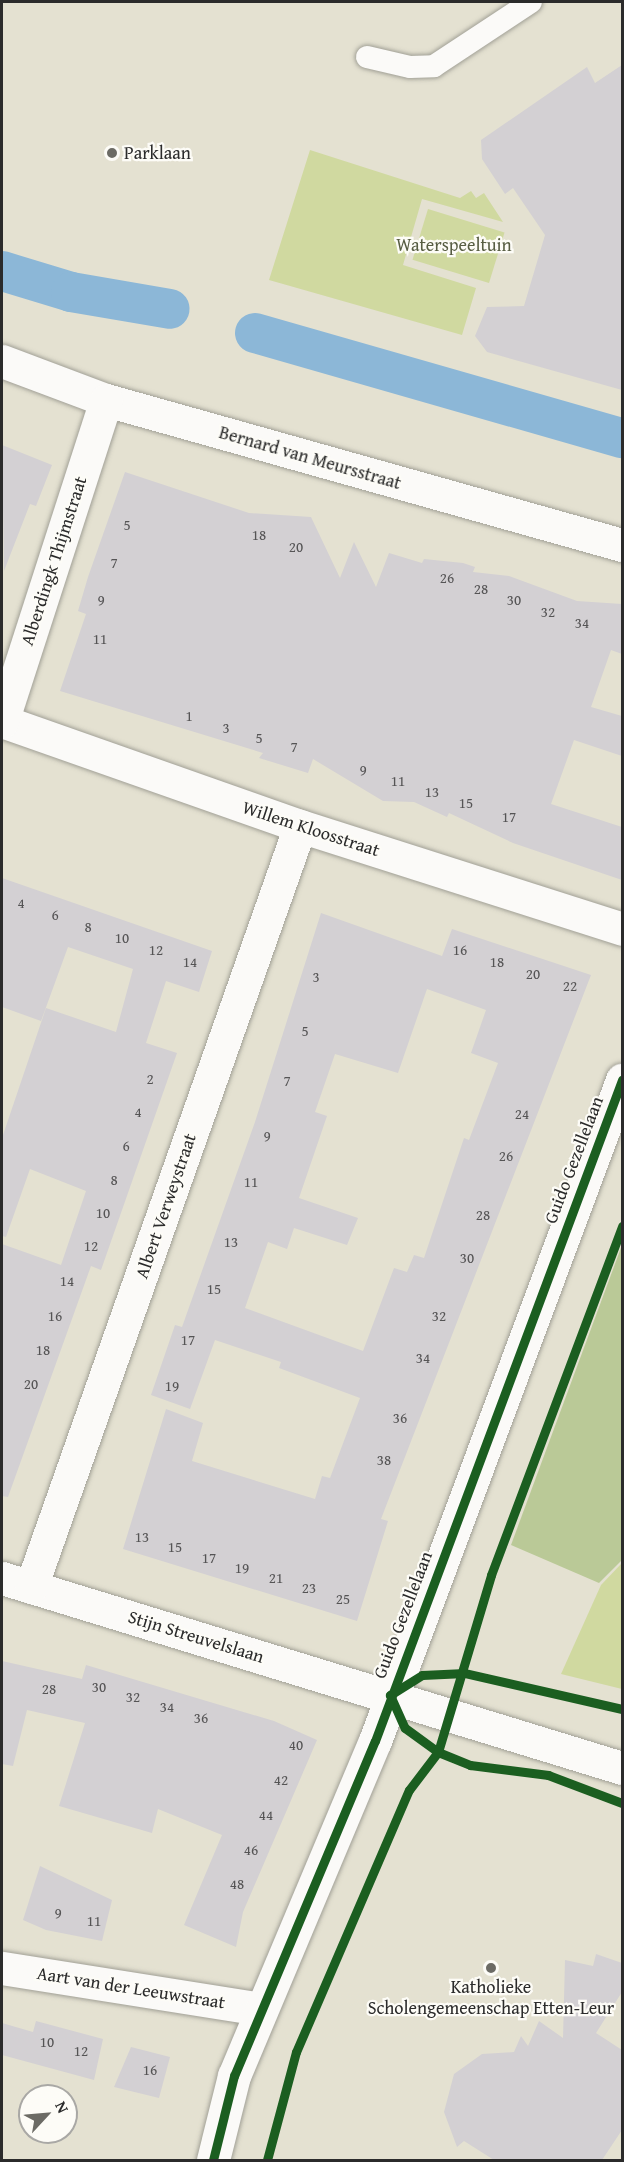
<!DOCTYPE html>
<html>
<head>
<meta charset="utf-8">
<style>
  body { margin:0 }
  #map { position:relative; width:624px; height:2162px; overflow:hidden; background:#e4e1d1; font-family:"Gentium Book Plus",serif }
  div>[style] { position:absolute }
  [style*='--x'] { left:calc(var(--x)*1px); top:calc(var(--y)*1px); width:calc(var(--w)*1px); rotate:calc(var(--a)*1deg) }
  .green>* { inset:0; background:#d0d9a0; transform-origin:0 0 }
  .forest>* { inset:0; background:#bac997 }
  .canal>* { height:40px; margin:-20px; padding:0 20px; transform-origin:20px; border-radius:20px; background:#8cb7d7 }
  .building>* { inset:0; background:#d3d0d3 }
  .roads { filter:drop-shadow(0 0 2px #a1a096) drop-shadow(0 0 2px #a1a096) }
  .service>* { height:22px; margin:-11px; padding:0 11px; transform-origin:11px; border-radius:11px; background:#fbfaf8 }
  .minor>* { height:33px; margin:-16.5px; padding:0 16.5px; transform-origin:16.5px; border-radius:16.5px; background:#fbfaf8 }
  .cycleway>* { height:9px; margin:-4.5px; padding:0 4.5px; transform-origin:4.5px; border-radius:4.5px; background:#1b5e20 }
  .dots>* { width:16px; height:16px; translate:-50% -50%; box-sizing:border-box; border:3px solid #fdfcf7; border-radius:50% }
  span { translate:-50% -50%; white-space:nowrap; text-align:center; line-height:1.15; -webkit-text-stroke:4.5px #fdfcf7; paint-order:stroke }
  .number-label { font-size:15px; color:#555455 }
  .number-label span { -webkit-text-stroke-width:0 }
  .poi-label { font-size:18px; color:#2b2b2b }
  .left { translate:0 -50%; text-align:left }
  .park-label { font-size:18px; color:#575d42 }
  .street-label { font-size:18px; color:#2b2b2b }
  .frame { position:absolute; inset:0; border:3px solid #2b2b2b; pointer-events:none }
  .north { position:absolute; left:18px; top:2084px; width:60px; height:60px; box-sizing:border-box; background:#fdfcf7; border:2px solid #a9a8a5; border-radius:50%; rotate:64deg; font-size:16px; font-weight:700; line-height:24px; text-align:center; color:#2b2b2b }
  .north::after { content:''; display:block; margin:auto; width:21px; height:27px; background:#6c6b65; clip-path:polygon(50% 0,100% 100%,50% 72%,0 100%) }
</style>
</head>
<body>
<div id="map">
  <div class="green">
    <i style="clip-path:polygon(310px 150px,460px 198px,471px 191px,476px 198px,484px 193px,503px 222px,422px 199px,403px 265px,476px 288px,462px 335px,269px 280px)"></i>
    <i style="left:428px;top:209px;width:80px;height:53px;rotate:17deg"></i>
    <i style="clip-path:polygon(622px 1563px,622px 1689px,561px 1674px,601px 1585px)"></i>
  </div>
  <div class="forest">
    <i style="clip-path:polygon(622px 1245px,622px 1560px,599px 1583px,511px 1545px)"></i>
  </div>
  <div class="canal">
    <i style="--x:2;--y:271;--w:72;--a:16.9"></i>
    <i style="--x:71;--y:292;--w:100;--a:9.7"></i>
    <i style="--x:255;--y:333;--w:382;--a:16"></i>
  </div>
  <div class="building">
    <i style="clip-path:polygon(622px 65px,622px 390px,487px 352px,475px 336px,487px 307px,524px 306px,545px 235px,513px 188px,505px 194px,482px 159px,481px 140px,587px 67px,595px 83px)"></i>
    <i style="clip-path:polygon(2px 445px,52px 465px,36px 506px,30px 504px,4px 571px)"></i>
    <i style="clip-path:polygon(125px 472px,249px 513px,311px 517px,340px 578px,354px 542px,376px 587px,389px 553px,422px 563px,424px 559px,463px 563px,475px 567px,473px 572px,509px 576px,577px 601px,622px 604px,622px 654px,611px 650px,591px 707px,622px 716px,622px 756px,574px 740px,551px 804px,622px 827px,622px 880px,513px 843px,449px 813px,447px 817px,414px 802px,383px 801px,313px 759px,308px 773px,259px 758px,263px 753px,60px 691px,86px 614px,78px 611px,88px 577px)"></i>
    <i style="clip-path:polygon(2px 878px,212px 951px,199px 992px,166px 981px,146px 1043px,177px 1053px,101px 1270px,91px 1266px,8px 1497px,2px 1496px,2px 1244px,61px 1265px,86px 1191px,30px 1169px,6px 1237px,2px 1236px,2px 1138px,46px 1008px,116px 1032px,133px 969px,68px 947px,41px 1021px,2px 1007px)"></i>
    <i style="clip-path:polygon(evenodd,321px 913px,442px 956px,452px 929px,591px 975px,381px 1519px,388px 1521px,357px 1621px,123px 1549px,166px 1409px,203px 1423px,192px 1461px,315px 1499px,322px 1476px,330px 1478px,360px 1398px,279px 1368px,281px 1362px,215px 1340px,190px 1409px,151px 1395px,175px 1325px,182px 1327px,255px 1122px,321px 913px,427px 989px,486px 1010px,471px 1053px,498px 1063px,469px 1140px,464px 1138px,424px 1258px,414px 1255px,407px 1272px,394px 1268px,363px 1351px,245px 1308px,268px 1242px,287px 1249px,294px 1228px,347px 1245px,358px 1218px,299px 1198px,327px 1116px,315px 1112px,335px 1054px,398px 1073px,427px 989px)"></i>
    <i style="clip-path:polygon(2px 1661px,82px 1679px,86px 1665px,274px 1721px,317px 1740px,243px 1912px,236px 1947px,184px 1925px,222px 1835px,158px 1809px,152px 1833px,59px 1806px,85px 1723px,27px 1710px,13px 1766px,2px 1764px)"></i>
    <i style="clip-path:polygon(40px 1866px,112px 1900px,102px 1941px,46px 1930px,23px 1920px)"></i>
    <i style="clip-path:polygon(596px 1954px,622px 1963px,622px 1992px,596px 2033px,622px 2050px,622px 2130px,602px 2160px,494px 2160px,464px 2141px,457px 2147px,444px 2112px,454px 2074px,482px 2054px,514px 2052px,521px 2036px,528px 2046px,539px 2021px,563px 2038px,565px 1960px,593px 1966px)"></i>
    <i style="clip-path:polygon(36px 2021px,103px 2039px,94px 2080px,2px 2055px,2px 2023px,33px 2032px)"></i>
    <i style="clip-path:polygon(131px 2047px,170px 2057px,159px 2098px,114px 2087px)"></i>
  </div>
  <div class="roads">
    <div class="service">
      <i style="--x:367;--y:57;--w:44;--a:13.1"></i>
      <i style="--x:410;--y:67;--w:24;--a:-2"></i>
      <i style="--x:434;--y:66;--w:116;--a:-33.4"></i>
    </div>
    <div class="minor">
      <i style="--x:2;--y:361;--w:111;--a:20.6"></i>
      <i style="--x:106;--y:400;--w:536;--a:15.7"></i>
      <i style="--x:2;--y:721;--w:316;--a:19.4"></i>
      <i style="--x:300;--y:826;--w:338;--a:17.7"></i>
      <i style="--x:2;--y:722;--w:338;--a:-72.1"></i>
      <i style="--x:2;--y:1578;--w:648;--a:17.04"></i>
      <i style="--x:31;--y:1587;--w:807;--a:-70.53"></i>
      <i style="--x:2;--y:1968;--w:261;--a:9"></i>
      <i style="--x:213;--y:2160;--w:87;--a:-76"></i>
      <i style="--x:234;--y:2076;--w:363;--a:-67.2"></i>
      <i style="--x:375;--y:1741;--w:706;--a:-69.51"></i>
    </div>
  </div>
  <div class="cycleway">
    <i style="--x:622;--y:1709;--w:161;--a:-167.1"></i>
    <i style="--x:465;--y:1673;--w:43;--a:177.3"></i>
    <i style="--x:422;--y:1675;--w:38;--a:148"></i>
    <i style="--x:390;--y:1695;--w:36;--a:66"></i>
    <i style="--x:405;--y:1728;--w:41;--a:36"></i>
    <i style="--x:438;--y:1752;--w:35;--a:22"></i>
    <i style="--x:470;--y:1765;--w:79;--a:7.3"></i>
    <i style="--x:548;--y:1775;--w:79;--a:20.7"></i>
    <i style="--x:213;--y:2160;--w:87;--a:-76"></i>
    <i style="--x:234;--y:2076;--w:363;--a:-67.2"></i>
    <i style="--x:375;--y:1741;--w:706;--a:-69.51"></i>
    <i style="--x:267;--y:2160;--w:112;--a:-75"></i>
    <i style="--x:296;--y:2052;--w:285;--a:-66.7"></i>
    <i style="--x:409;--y:1790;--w:48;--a:-52.7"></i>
    <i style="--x:438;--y:1752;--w:185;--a:-73.3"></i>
    <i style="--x:491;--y:1575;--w:373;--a:-69.4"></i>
  </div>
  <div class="dots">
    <i style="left:112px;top:153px;background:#6c6b65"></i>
    <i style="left:491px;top:1968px;background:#6c6b65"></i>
  </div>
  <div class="number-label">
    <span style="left:127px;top:525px">5</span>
    <span style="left:259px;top:535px">18</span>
    <span style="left:296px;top:547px">20</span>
    <span style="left:114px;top:563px">7</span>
    <span style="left:447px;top:578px">26</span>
    <span style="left:481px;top:589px">28</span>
    <span style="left:101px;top:600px">9</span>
    <span style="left:514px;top:600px">30</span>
    <span style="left:548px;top:612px">32</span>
    <span style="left:582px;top:623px">34</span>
    <span style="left:100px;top:639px">11</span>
    <span style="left:189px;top:716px">1</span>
    <span style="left:226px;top:728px">3</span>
    <span style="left:259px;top:738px">5</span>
    <span style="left:294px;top:747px">7</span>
    <span style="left:363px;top:770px">9</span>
    <span style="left:398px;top:781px">11</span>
    <span style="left:432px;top:792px">13</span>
    <span style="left:466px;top:803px">15</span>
    <span style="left:509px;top:817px">17</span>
    <span style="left:21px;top:903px">4</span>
    <span style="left:55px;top:915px">6</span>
    <span style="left:88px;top:927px">8</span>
    <span style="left:122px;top:938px">10</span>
    <span style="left:156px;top:950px">12</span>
    <span style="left:460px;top:950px">16</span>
    <span style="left:190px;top:962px">14</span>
    <span style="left:497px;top:962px">18</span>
    <span style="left:533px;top:974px">20</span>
    <span style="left:316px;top:977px">3</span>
    <span style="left:570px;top:986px">22</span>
    <span style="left:305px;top:1031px">5</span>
    <span style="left:150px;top:1079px">2</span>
    <span style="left:287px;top:1081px">7</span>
    <span style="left:138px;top:1112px">4</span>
    <span style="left:522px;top:1114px">24</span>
    <span style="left:267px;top:1136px">9</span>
    <span style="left:126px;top:1146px">6</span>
    <span style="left:506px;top:1156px">26</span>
    <span style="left:114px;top:1180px">8</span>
    <span style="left:251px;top:1182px">11</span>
    <span style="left:103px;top:1213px">10</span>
    <span style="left:483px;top:1215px">28</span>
    <span style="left:231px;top:1242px">13</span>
    <span style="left:91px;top:1246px">12</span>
    <span style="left:467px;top:1258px">30</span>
    <span style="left:67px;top:1281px">14</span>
    <span style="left:214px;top:1289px">15</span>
    <span style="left:55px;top:1316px">16</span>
    <span style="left:439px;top:1316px">32</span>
    <span style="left:188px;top:1340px">17</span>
    <span style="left:43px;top:1350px">18</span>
    <span style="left:423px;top:1358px">34</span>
    <span style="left:31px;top:1384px">20</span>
    <span style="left:172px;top:1386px">19</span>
    <span style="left:400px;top:1418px">36</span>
    <span style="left:384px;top:1460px">38</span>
    <span style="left:142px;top:1537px">13</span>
    <span style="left:175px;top:1547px">15</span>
    <span style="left:209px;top:1558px">17</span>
    <span style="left:242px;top:1568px">19</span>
    <span style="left:276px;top:1578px">21</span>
    <span style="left:309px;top:1588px">23</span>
    <span style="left:343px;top:1599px">25</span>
    <span style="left:99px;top:1687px">30</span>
    <span style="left:49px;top:1689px">28</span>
    <span style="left:133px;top:1697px">32</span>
    <span style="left:167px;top:1707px">34</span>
    <span style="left:201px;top:1718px">36</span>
    <span style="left:296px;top:1745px">40</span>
    <span style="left:281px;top:1780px">42</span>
    <span style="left:266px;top:1815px">44</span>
    <span style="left:251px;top:1850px">46</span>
    <span style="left:237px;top:1884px">48</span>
    <span style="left:58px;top:1913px">9</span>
    <span style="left:94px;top:1921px">11</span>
    <span style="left:47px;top:2042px">10</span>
    <span style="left:81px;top:2051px">12</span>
    <span style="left:150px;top:2070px">16</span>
  </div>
  <div class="poi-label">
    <span class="left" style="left:124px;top:153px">Parklaan</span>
    <span style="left:491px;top:1998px">Katholieke<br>Scholengemeenschap Etten-Leur</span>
  </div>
  <div class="park-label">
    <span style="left:454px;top:245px">Waterspeeltuin</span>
  </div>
  <div class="street-label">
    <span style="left:310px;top:458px;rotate:16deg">Bernard van Meursstraat</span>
    <span style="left:54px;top:561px;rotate:-72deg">Alberdingk Thijmstraat</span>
    <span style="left:311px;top:829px;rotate:18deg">Willem Kloosstraat</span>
    <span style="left:574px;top:1160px;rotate:-69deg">Guido Gezellelaan</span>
    <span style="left:166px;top:1206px;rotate:-71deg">Albert Verweystraat</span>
    <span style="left:403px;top:1615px;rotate:-69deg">Guido Gezellelaan</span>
    <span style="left:196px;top:1637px;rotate:17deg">Stijn Streuvelslaan</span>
    <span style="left:131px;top:1988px;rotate:9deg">Aart van der Leeuwstraat</span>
  </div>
  <div class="frame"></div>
  <div class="north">N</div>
</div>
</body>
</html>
